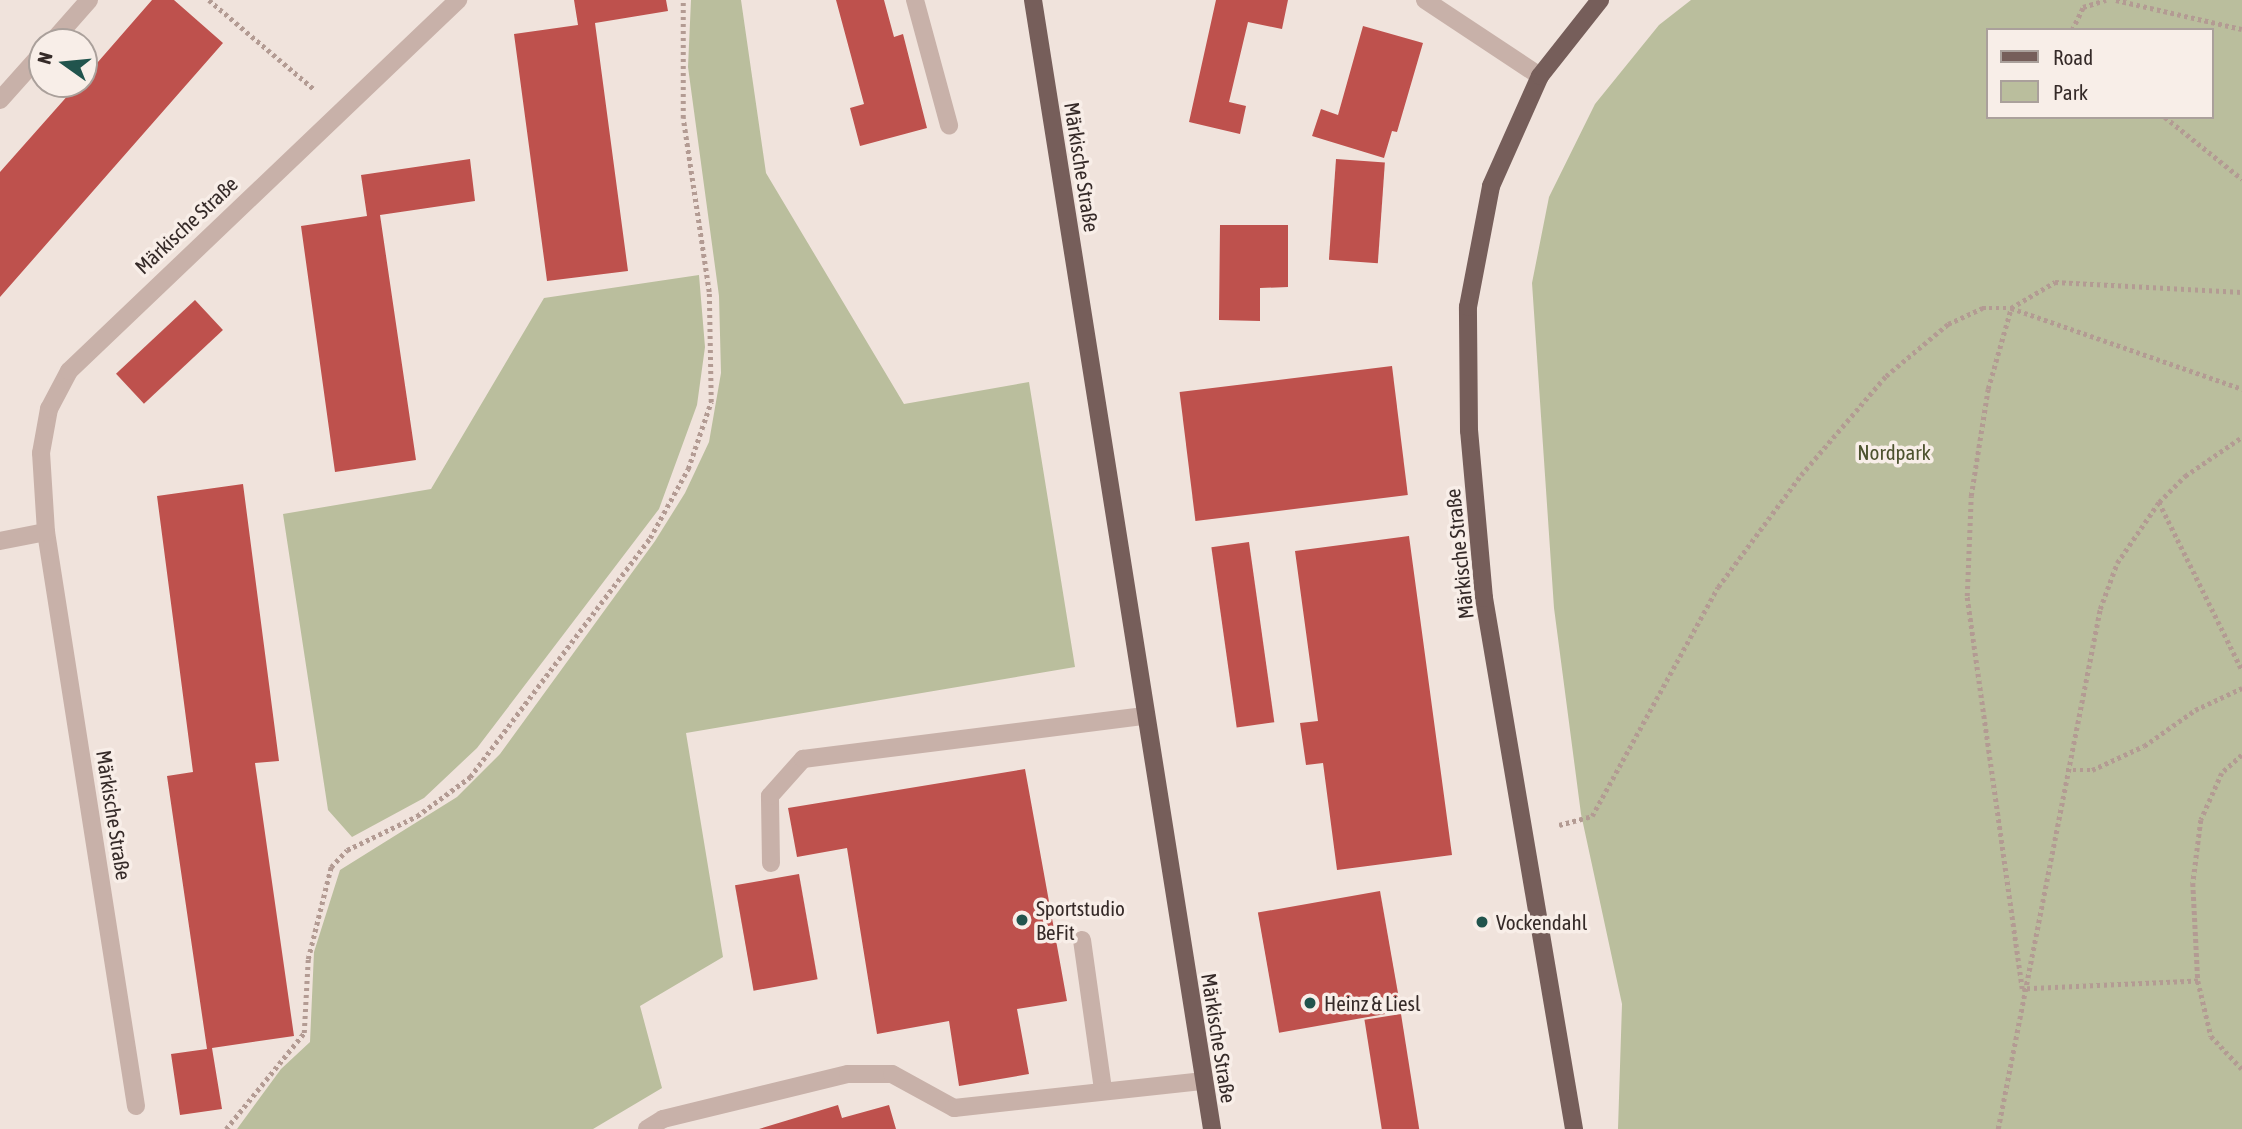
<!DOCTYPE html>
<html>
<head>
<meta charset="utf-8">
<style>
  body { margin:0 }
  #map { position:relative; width:2242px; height:1129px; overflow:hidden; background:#f0e3dc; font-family:"Asap Condensed",sans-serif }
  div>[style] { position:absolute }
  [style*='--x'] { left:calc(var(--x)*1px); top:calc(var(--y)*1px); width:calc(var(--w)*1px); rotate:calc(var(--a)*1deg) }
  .green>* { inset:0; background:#babe9d }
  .building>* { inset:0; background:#be514d; transform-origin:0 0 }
  .path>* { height:4.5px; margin-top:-2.25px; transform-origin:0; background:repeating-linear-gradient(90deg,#b39b93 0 3.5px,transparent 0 7px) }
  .minor>* { height:18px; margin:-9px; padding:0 9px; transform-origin:9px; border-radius:9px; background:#c8b1a9 }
  .major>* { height:18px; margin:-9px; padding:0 9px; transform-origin:9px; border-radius:9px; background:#765e5a }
  .dots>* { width:19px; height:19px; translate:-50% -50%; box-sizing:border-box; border:4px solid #f8eee8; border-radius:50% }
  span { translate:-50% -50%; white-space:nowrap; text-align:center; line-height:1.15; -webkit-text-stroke:7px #f8eee8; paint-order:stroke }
  .street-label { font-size:21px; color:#352a28 }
  .park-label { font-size:21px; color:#4c522e }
  .poi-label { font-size:21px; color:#352a28 }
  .left { translate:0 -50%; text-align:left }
  .legend { position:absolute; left:1986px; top:28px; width:228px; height:91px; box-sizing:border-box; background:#f8eee8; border:2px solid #aaa09b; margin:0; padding:9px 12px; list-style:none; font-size:21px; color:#352a28 }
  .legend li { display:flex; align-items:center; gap:14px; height:35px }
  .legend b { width:35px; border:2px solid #aaa09b }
  .north { position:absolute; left:28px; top:28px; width:70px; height:70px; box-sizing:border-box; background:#f8eee8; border:2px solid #aaa09b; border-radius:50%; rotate:285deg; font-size:19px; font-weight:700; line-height:28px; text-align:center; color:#352a28 }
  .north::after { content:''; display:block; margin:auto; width:24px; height:32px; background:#21544d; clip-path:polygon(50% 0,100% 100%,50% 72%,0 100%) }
</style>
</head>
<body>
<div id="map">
  <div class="green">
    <i style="clip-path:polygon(691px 0,741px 0,766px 173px,904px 404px,1029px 382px,1075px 667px,686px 733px,723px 957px,640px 1006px,662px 1088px,593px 1129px,237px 1129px,281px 1069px,310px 1042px,314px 952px,340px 870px,457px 797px,500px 754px,655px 541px,685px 493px,709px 442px,721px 373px,719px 296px,688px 67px)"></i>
    <i style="clip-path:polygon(evenodd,1691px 0,2242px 0,2242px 1129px,1618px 1129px,1622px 1004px,1581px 814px,1554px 608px,1532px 283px,1549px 197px,1595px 104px,1659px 25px,1691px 0,1988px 30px,2212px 30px,2212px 117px,1988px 117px,1988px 30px)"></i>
    <i style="clip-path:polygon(699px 275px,705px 347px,697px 405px,659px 509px,477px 748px,424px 798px,352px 837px,328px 810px,283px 514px,431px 489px,544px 298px)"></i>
  </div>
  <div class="building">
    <i style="clip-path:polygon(152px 0,174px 0,223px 43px,0 297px,0 172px,78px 84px,84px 84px,84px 78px)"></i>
    <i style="clip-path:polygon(574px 0,666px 0,668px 11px,595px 23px,628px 271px,547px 281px,514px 34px,578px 25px)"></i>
    <i style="clip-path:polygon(836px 0,884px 0,894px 37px,903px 34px,927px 128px,860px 146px,850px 108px,864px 104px)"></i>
    <i style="clip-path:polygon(1216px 0,1288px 0,1282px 29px,1248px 22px,1229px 102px,1246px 106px,1240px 134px,1189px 122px)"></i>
    <i style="clip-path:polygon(1363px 26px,1423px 43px,1397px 132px,1392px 131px,1384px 158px,1312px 136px,1321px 109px,1338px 115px)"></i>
    <i style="clip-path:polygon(470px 159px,475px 201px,380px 215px,416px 460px,335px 472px,301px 226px,367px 216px,361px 175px)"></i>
    <i style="left:1336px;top:159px;width:49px;height:101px;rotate:4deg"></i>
    <i style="clip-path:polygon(1220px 225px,1288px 225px,1288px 287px,1260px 288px,1260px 321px,1219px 320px)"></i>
    <i style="left:195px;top:300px;width:41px;height:108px;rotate:47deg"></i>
    <i style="left:1392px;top:366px;width:130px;height:214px;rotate:83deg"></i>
    <i style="clip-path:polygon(243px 484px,279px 761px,255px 763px,294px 1036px,212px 1048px,222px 1109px,180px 1115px,171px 1054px,207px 1049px,167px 776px,193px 772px,157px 496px)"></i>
    <i style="clip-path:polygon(1409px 536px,1452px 855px,1337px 870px,1323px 763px,1306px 765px,1300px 723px,1318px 721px,1295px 551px)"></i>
    <i style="left:1249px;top:542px;width:182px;height:38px;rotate:82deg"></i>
    <i style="clip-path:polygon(1025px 769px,1067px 1001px,1017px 1009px,1029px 1074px,959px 1086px,949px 1021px,877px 1034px,847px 848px,797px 857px,788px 808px)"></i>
    <i style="left:799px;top:874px;width:107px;height:65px;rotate:80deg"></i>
    <i style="left:1380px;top:891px;width:122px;height:124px;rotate:80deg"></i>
    <i style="left:1401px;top:1014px;width:117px;height:37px;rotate:81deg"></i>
    <i style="clip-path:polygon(838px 1105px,842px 1118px,889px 1105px,896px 1129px,759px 1129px)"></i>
  </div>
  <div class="path">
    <i style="--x:209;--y:0;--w:139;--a:40.3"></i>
    <i style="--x:2116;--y:0;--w:129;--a:13"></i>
    <i style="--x:2072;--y:30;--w:25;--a:-64"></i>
    <i style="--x:2083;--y:7;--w:24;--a:-17"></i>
    <i style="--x:2165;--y:117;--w:99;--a:38.8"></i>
    <i style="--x:2159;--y:502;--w:187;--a:63.7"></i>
    <i style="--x:2242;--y:755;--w:27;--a:138"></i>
    <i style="--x:2222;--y:773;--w:51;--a:114.1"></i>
    <i style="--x:2201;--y:820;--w:64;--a:97.2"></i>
    <i style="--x:2193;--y:883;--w:98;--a:87.1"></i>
    <i style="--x:2198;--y:981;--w:57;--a:76.7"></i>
    <i style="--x:2211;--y:1036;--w:45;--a:46.8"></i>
    <i style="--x:2066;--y:770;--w:26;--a:0"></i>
    <i style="--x:2092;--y:770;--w:57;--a:-24.8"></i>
    <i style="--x:2144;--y:746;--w:62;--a:-35.2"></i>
    <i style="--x:2195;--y:710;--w:52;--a:-25.1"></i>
    <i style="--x:1559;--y:825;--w:34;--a:-15"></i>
    <i style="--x:1592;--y:816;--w:261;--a:-61.2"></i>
    <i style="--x:1718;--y:587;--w:139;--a:-53.5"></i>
    <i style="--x:1801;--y:475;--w:130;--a:-49.4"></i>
    <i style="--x:1886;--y:376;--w:81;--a:-40"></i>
    <i style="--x:1948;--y:324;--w:38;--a:-25"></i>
    <i style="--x:1982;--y:308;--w:29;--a:0"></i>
    <i style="--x:2011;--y:308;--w:245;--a:19.3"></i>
    <i style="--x:2198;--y:981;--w:176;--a:177.4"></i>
    <i style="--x:2022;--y:989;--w:397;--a:-98"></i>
    <i style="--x:1967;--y:596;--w:100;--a:-87.7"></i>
    <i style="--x:1971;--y:496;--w:108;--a:-81"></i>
    <i style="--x:1988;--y:389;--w:84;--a:-74.1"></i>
    <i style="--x:2011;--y:308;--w:51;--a:-30.6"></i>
    <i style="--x:2055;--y:282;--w:187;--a:3.1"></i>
    <i style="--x:226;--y:1129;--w:124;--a:-50.9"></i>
    <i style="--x:304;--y:1033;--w:74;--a:-86.9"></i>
    <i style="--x:308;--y:959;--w:95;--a:-76"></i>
    <i style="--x:331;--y:867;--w:23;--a:-47"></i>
    <i style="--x:347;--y:850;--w:78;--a:-25.9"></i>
    <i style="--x:417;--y:816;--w:66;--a:-36.3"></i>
    <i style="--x:470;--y:777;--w:299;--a:-53"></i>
    <i style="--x:650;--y:538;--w:79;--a:-61.2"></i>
    <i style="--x:688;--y:469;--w:71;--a:-71.1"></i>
    <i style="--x:711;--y:402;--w:110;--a:-91"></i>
    <i style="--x:709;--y:292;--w:176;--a:-98.5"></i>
    <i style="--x:683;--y:118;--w:118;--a:-90"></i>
    <i style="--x:1998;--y:1129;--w:530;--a:-78.9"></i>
    <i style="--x:2100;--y:609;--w:49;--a:-69.7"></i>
    <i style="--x:2117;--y:563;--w:74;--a:-55.5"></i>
    <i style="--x:2159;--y:502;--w:37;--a:-45"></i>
    <i style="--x:2185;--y:476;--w:69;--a:-34.4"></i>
  </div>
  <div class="minor">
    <i style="--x:915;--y:0;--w:130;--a:74.8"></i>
    <i style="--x:1425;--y:0;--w:138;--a:33.5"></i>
    <i style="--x:52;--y:42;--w:56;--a:-48.6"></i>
    <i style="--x:0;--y:100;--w:63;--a:-48.2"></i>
    <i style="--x:46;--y:532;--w:581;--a:81.09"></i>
    <i style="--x:0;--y:541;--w:47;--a:-11.1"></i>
    <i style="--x:46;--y:532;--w:79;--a:-93.6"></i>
    <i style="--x:41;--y:453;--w:45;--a:-79.7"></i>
    <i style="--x:49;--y:409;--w:43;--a:-62.2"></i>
    <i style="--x:69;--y:371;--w:538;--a:-43.64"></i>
    <i style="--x:771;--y:863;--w:67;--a:-90.9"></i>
    <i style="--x:770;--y:796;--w:50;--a:-48.3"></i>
    <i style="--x:803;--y:759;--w:344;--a:-7.2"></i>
    <i style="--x:1082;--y:940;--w:150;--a:82"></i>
    <i style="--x:647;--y:1129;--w:19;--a:-32"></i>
    <i style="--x:663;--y:1119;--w:190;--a:-13.7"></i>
    <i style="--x:848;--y:1074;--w:44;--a:0"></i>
    <i style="--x:892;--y:1074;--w:71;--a:28.7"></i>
    <i style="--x:954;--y:1108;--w:249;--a:-6.2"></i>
  </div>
  <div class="major">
    <i style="--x:1033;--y:0;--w:1143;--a:80.99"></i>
    <i style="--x:1574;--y:1129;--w:539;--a:-99.62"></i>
    <i style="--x:1484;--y:598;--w:168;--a:-95.1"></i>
    <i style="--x:1469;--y:431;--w:124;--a:-90.5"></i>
    <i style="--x:1468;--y:307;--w:123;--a:-79.2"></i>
    <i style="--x:1491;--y:186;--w:120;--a:-66"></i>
    <i style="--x:1540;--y:76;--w:97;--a:-51.7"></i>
  </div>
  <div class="dots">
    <i style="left:1022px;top:920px;background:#21544d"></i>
    <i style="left:1482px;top:922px;background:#21544d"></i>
    <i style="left:1310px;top:1003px;background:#21544d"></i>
  </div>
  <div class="street-label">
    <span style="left:1082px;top:167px;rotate:81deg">Märkische Straße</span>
    <span style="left:186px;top:225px;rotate:-43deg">Märkische Straße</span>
    <span style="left:1459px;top:554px;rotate:-96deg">Märkische Straße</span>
    <span style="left:114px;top:815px;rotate:81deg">Märkische Straße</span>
    <span style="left:1219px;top:1038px;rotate:81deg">Märkische Straße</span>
  </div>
  <div class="park-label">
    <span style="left:1894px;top:452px">Nordpark</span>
  </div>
  <div class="poi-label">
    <span class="left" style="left:1036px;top:920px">Sportstudio<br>BeFit</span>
    <span class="left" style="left:1496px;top:922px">Vockendahl</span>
    <span class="left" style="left:1324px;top:1003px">Heinz &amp; Liesl</span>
  </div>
  <ul class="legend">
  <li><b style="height:9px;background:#765e5a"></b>Road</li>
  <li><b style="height:19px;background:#babe9d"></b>Park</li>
  </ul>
  <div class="north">N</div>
</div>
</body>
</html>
